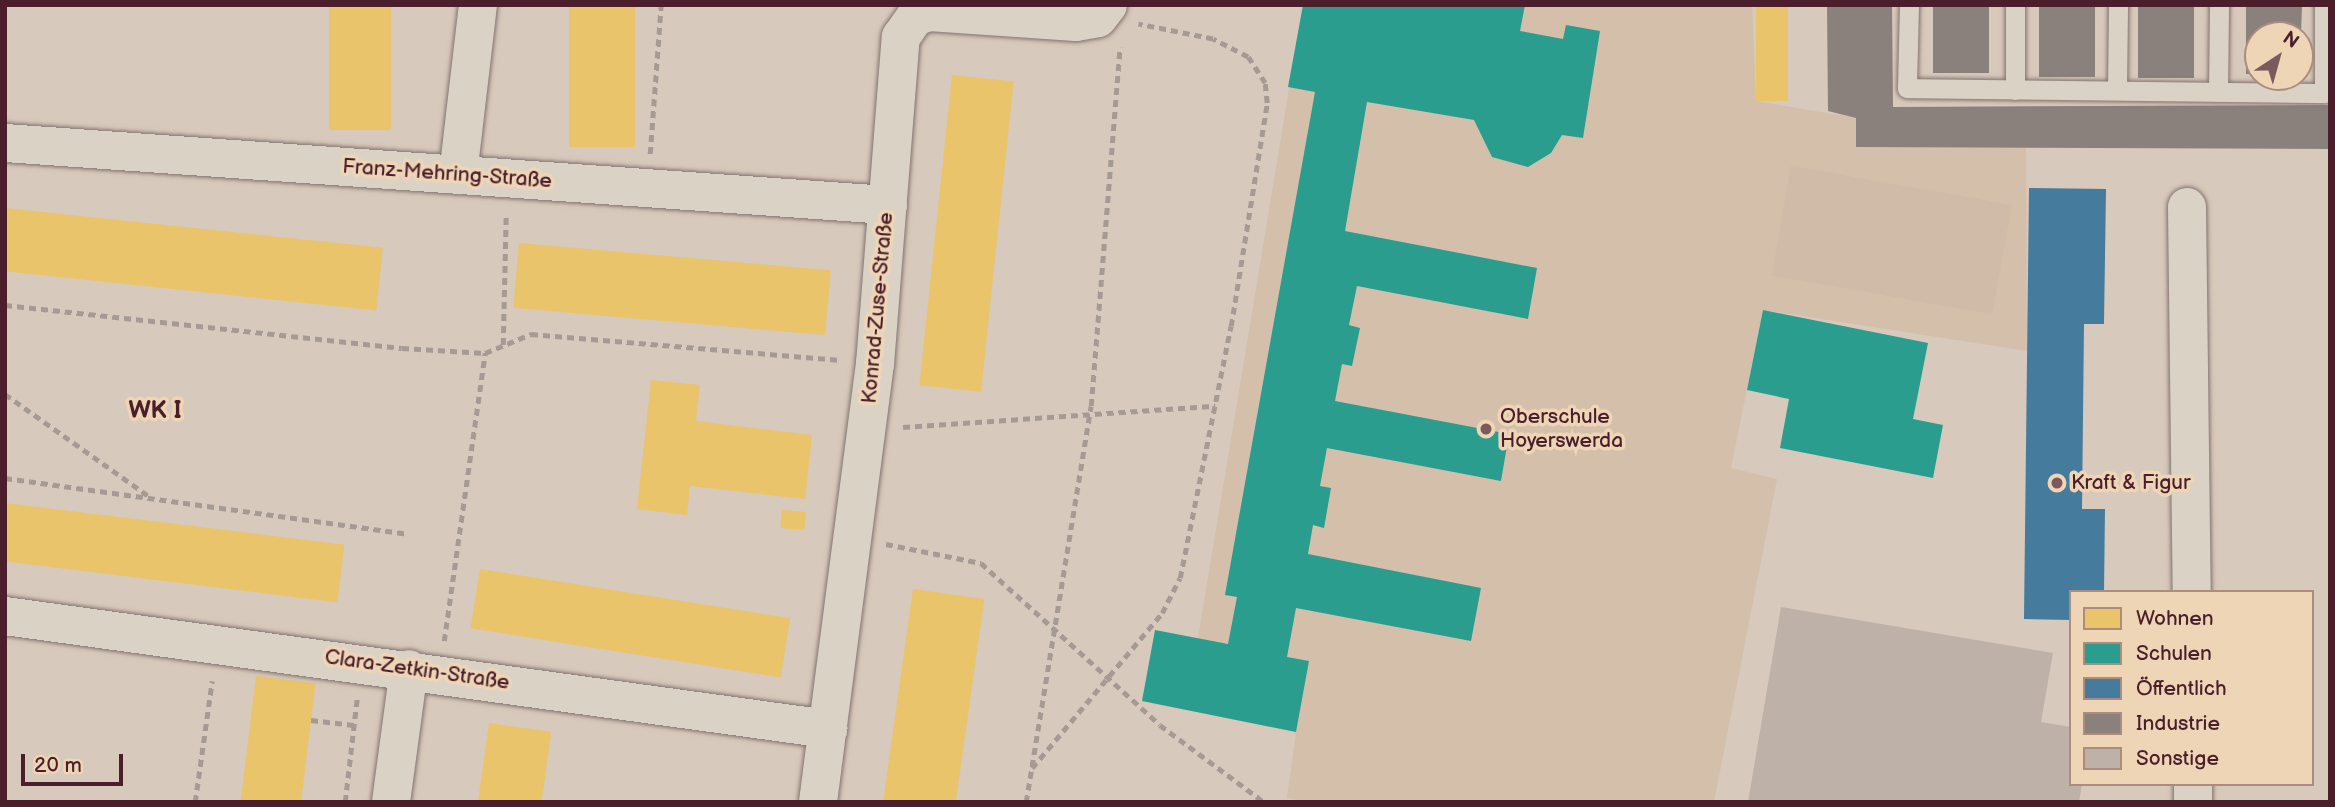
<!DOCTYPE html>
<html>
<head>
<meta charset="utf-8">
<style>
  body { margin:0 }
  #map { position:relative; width:2335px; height:807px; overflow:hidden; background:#d7c9bb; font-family:"Balsamiq Sans",sans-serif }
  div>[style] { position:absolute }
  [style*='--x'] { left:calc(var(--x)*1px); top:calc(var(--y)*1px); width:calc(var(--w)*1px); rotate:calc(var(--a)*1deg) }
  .built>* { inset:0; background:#d4bfab }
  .green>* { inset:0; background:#d0baa8; transform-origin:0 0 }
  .homes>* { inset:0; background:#e9c46a; transform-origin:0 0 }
  .schools>* { inset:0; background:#2a9d8f }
  .public>* { inset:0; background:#457b9d }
  .industry>* { inset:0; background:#8a817c; transform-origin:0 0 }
  .building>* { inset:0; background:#beb2a8 }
  .path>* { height:4.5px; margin-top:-2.25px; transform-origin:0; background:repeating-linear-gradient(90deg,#a69a94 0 7px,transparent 0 12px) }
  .roads { filter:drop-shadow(0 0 2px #82736f) drop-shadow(0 0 2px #82736f) }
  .lane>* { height:19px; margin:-9.5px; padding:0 9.5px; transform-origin:9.5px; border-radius:9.5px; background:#dbd2c6 }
  .street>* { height:38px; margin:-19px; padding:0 19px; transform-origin:19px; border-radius:19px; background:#dbd2c6 }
  .dots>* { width:19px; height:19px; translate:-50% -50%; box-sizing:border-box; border:4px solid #eed5b6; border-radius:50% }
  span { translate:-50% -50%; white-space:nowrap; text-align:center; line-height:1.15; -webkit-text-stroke:7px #eed5b6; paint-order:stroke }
  .street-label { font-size:21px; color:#4a1f2b }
  .poi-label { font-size:21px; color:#4a1f2b }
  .left { translate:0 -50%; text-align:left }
  .quarter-label { font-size:24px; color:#4a1f2b; font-weight:700 }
  .frame { position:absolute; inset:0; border:7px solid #4a1f2b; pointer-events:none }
  .legend { position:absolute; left:2069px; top:590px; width:245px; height:196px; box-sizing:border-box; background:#eed5b6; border:2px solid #ac8c7e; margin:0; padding:9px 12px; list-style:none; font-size:21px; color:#4a1f2b }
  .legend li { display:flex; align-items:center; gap:14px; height:35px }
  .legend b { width:35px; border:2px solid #ac8c7e }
  .north { position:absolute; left:2244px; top:21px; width:70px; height:70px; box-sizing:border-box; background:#eed5b6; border:2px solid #ac8c7e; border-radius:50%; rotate:36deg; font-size:19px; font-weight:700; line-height:28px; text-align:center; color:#4a1f2b }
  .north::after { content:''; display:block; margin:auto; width:24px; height:32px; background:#7b5a5d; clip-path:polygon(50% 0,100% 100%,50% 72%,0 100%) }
  .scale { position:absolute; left:21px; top:754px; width:102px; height:32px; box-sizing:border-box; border:4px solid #4a1f2b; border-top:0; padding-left:9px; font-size:21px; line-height:24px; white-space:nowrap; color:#4a1f2b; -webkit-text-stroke:5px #eed5b6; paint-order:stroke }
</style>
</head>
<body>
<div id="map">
  <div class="built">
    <i style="clip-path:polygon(1303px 5px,1752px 5px,1756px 101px,2026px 147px,2027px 351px,1763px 310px,1731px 468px,1777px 479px,1714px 802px,1305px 802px,1287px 798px,1296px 732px,1142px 701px,1198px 638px)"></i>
  </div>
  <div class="green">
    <i style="left:1791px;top:166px;width:224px;height:111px;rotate:10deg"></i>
  </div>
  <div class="homes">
    <i style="left:329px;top:5px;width:62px;height:125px"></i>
    <i style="left:569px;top:5px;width:66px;height:142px"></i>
    <i style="left:1756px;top:5px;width:32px;height:96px"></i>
    <i style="left:952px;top:75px;width:62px;height:312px;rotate:6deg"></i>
    <i style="left:5px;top:208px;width:380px;height:63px;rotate:6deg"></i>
    <i style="left:519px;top:243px;width:313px;height:65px;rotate:5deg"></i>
    <i style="clip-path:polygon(651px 380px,700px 385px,696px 421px,812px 435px,805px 499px,690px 486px,687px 515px,637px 509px)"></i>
    <i style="left:5px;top:503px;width:342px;height:58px;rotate:7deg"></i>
    <i style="left:782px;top:510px;width:24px;height:18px;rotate:5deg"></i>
    <i style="left:480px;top:569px;width:314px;height:60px;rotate:9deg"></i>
    <i style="left:913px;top:589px;width:72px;height:215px;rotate:8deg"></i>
    <i style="left:256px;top:676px;width:60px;height:127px;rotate:7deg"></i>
    <i style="left:489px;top:723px;width:63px;height:80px;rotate:8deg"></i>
  </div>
  <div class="schools">
    <i style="clip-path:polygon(1303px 5px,1525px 5px,1520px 31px,1563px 39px,1566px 25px,1600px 31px,1583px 138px,1562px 135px,1551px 153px,1528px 167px,1492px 157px,1474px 120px,1367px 102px,1345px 231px,1537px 268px,1528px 319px,1357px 286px,1349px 325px,1360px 328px,1352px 366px,1342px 364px,1335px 401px,1509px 434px,1501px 481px,1327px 448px,1320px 486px,1331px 488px,1324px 528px,1313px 525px,1308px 554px,1481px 588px,1471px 641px,1296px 608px,1287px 657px,1309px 661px,1296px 732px,1142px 701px,1155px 630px,1228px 644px,1237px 597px,1225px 595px,1315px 92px,1288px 87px)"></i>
    <i style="clip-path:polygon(1763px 310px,1928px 343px,1913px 419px,1943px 425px,1933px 478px,1780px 448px,1789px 399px,1747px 390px)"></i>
  </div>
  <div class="public">
    <i style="clip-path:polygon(2029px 188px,2106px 189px,2104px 324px,2084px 324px,2082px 509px,2105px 509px,2104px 592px,2071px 592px,2071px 620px,2024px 619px)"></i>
  </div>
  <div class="industry">
    <i style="clip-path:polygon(1827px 5px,1892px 5px,1893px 107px,2330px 105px,2330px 149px,1856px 147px,1856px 118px,1828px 111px)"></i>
    <i style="left:1933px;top:5px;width:56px;height:68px"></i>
    <i style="left:2039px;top:5px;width:56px;height:72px"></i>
    <i style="left:2138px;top:5px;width:56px;height:73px"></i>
    <i style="clip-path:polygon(2246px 5px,2302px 5px,2301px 35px,2258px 35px,2258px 74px,2246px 74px)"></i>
  </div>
  <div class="building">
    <i style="clip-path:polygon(1781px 607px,2053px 653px,2041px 722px,2071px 727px,2071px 784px,2082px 784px,2079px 802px,1748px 802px)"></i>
  </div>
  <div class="path">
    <i style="--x:650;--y:154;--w:149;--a:-85.8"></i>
    <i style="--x:5;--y:305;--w:399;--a:6.2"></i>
    <i style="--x:402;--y:348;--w:83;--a:3.4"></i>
    <i style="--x:485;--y:353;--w:50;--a:-22.4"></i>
    <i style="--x:531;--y:334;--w:311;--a:4.8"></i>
    <i style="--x:503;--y:345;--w:130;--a:-88.7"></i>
    <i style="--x:5;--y:394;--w:178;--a:35.4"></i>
    <i style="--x:903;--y:427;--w:313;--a:-3.9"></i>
    <i style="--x:5;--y:478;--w:406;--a:7.9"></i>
    <i style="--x:886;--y:544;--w:97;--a:11.3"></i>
    <i style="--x:981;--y:563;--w:241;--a:42.1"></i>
    <i style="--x:1160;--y:725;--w:129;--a:36.5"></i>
    <i style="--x:444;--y:641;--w:291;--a:-81.9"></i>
    <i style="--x:311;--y:720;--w:43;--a:6.6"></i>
    <i style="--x:1032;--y:768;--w:202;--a:-50"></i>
    <i style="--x:1162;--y:613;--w:39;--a:-63"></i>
    <i style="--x:1180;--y:578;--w:257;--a:-78.6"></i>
    <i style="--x:1231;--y:326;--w:226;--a:-80.8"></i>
    <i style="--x:1267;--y:103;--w:20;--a:-96"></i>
    <i style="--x:1265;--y:83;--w:31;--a:-123"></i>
    <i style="--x:1248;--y:57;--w:39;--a:-153"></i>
    <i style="--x:1213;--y:39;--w:76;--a:-168.7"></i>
    <i style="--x:195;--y:802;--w:122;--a:-82"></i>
    <i style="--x:345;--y:802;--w:105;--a:-83.4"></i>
    <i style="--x:1026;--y:802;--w:401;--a:-80.7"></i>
    <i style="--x:1091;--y:406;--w:360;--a:-85.4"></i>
  </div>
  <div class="roads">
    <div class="lane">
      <i style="--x:1909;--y:5;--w:83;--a:91.4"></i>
      <i style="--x:1907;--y:88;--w:417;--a:0.7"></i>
      <i style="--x:2324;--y:93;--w:88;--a:-90"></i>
      <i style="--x:2015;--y:5;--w:85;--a:90"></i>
      <i style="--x:2117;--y:90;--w:85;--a:-89.3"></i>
      <i style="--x:2218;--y:92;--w:87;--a:-89.3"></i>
    </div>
    <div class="street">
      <i style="--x:5;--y:143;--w:885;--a:4.02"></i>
      <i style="--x:458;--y:175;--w:171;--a:-83.3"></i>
      <i style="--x:2187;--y:207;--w:385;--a:89.3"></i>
      <i style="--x:5;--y:616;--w:831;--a:7.82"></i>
      <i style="--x:2193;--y:784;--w:18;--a:90"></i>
      <i style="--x:391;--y:802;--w:134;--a:-82.3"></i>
      <i style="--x:818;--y:802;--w:442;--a:-82.6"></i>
      <i style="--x:875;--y:364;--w:328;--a:-85.5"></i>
      <i style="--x:901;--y:37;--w:24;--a:-55"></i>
      <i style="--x:915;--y:17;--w:15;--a:-20"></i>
      <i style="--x:929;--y:12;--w:147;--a:3.9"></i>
      <i style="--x:1076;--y:22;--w:22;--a:-10"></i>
      <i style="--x:1098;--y:18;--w:16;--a:-52"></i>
    </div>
  </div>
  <div class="dots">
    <i style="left:1486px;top:429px;background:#7b5a5d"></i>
    <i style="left:2057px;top:483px;background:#7b5a5d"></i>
  </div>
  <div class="street-label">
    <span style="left:447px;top:174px;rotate:4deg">Franz-Mehring-Straße</span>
    <span style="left:878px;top:308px;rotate:-85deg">Konrad-Zuse-Straße</span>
    <span style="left:417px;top:670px;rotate:8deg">Clara-Zetkin-Straße</span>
  </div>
  <div class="poi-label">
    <span class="left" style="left:1500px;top:429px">Oberschule<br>Hoyerswerda</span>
    <span class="left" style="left:2071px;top:483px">Kraft &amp; Figur</span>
  </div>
  <div class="quarter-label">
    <span style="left:155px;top:411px">WK I</span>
  </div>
  <div class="frame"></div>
  <ul class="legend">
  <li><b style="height:19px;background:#e9c46a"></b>Wohnen</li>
  <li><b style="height:19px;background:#2a9d8f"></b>Schulen</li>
  <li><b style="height:19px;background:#457b9d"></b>Öffentlich</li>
  <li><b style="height:19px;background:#8a817c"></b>Industrie</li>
  <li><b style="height:19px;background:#beb2a8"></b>Sonstige</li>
  </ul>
  <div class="north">N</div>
  <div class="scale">20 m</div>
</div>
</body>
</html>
